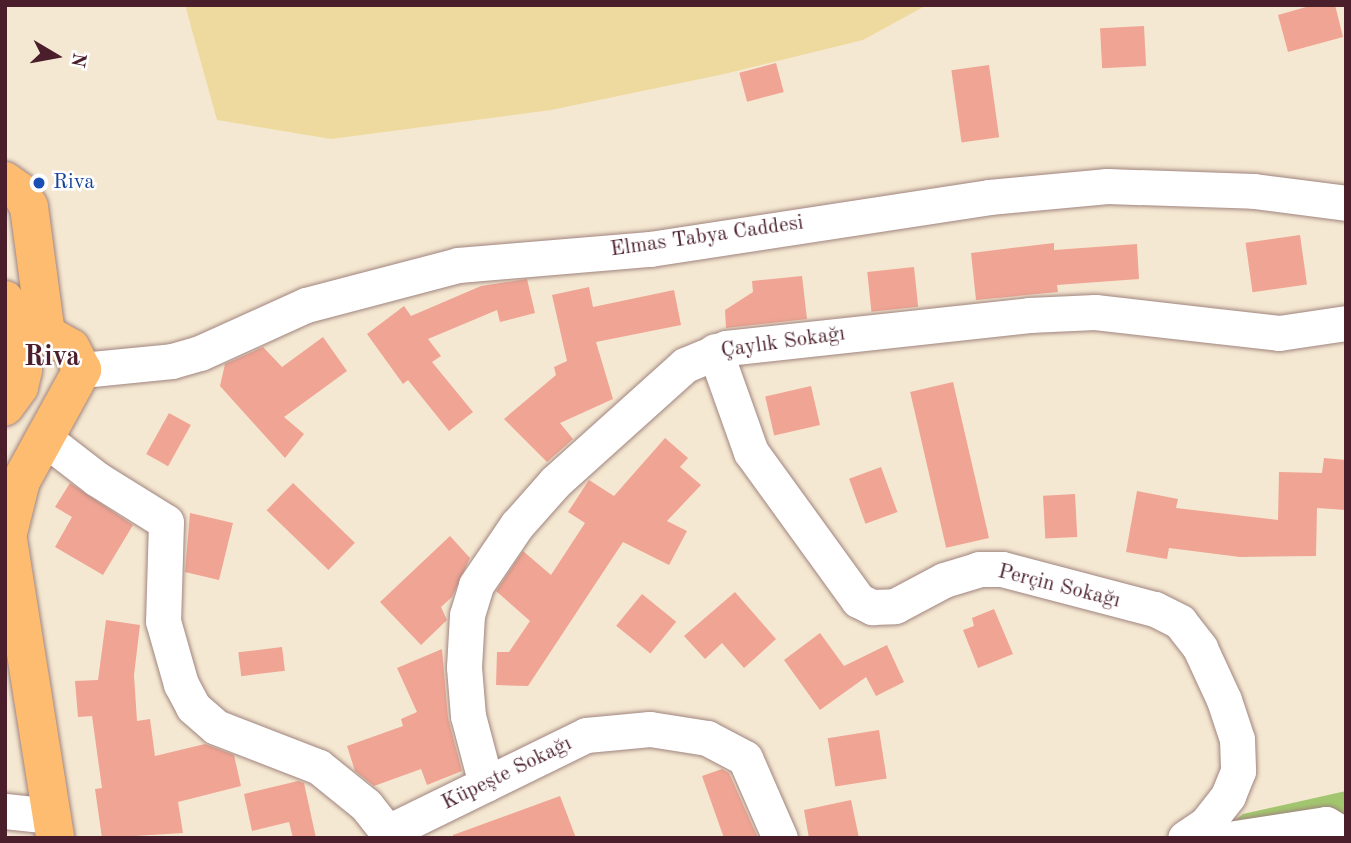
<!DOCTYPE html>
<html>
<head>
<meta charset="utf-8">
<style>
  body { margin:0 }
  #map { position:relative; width:1351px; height:843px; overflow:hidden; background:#f5e8d2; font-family:"Old Standard TT",serif }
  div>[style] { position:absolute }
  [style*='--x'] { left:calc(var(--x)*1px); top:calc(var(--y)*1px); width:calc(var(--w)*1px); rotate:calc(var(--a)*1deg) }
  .green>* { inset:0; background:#a2c66f }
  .sand>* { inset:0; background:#eeda9e }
  .building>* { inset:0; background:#f0a494; transform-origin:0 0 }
  .roads { filter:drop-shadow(0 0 2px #a0847e) drop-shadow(0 0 2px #a0847e) }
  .minor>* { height:35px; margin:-17.5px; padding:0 17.5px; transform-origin:17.5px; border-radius:17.5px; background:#fff }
  .major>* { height:38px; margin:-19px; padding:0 19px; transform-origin:19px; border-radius:19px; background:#febc70 }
  .dots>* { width:19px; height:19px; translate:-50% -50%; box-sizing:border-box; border:4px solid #fff; border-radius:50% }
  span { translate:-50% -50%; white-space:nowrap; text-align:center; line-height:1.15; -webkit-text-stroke:5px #fff; paint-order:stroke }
  .transit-label { font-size:21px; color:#164399 }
  .left { translate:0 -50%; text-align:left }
  .street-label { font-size:21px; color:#4a1f2b }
  .district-label { font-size:28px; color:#4a1f2b; font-weight:700 }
  .frame { position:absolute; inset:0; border:7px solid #4a1f2b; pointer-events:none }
  .north { position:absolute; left:21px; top:21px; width:70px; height:70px; -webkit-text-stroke:5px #fff; paint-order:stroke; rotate:100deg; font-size:19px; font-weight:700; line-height:28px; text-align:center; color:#4a1f2b }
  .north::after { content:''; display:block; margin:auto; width:24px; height:32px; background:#4a1f2b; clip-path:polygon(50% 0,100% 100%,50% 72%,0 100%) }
</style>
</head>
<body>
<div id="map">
  <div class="green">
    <i style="clip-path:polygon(1346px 791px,1346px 838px,1212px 838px,1243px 814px)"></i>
  </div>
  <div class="sand">
    <i style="clip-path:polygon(185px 5px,927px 5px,863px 40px,724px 74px,551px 110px,331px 139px,217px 120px)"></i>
  </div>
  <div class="building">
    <i style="clip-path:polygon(1313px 5px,1335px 5px,1343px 37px,1288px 52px,1278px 15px)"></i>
    <i style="left:1144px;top:26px;width:40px;height:44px;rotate:87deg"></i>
    <i style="left:776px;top:63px;width:30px;height:38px;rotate:75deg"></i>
    <i style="left:989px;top:65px;width:73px;height:38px;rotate:82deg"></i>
    <i style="left:1300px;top:235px;width:50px;height:55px;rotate:82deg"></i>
    <i style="clip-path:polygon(1054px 243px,1054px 250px,1137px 244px,1139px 279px,1057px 285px,1058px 292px,976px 300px,971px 253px)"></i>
    <i style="left:914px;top:267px;width:40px;height:47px;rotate:84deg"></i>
    <i style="clip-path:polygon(802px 276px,807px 319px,726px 328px,725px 310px,753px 292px,752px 281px)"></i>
    <i style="clip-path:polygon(527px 279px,535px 313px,500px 322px,497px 310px,428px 339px,441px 356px,432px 362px,473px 412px,449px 431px,408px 380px,403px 384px,367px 334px,404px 306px,411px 316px,481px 286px)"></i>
    <i style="clip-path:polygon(589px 287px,593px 307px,674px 290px,681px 325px,596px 342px,613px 399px,560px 423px,573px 439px,547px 462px,504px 419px,556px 375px,554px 367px,567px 361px,552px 295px)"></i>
    <i style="clip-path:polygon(323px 337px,347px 371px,284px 417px,304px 434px,285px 458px,220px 386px,225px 364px,263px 347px,282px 367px)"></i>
    <i style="left:953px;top:382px;width:160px;height:44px;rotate:77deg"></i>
    <i style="left:811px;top:386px;width:40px;height:47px;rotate:77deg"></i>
    <i style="left:169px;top:413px;width:25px;height:47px;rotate:29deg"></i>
    <i style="clip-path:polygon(665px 438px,688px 458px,680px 467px,701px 485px,667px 521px,687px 531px,669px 565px,623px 542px,528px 686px,496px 685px,497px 652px,509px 652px,530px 621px,496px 591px,523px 551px,551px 575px,585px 523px,568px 512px,589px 480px,614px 496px)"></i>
    <i style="clip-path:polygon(1324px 458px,1346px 460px,1346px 510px,1317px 508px,1316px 556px,1240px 557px,1169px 548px,1167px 559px,1126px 552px,1137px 491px,1178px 499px,1176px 508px,1278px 520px,1279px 472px,1322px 473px)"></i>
    <i style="left:881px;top:467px;width:48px;height:34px;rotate:70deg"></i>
    <i style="clip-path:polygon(70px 483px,133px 525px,103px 575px,55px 547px,72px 517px,55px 507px)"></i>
    <i style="left:293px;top:483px;width:86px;height:38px;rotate:44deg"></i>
    <i style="left:1075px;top:494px;width:43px;height:32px;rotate:87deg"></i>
    <i style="clip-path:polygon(190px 513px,233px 523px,219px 580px,185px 572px)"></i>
    <i style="clip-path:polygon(450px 536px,470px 558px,452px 597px,441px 607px,447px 620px,421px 645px,380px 602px)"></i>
    <i style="clip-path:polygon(735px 592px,776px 639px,744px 668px,722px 643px,705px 659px,684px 636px)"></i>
    <i style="left:642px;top:594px;width:44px;height:41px;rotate:39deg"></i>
    <i style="clip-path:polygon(994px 609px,1013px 654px,978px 668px,963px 630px,974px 626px,972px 618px)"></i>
    <i style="clip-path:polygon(106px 620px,140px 625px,134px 675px,137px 721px,150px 719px,155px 756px,205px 744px,234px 755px,241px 786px,178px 802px,183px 833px,102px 838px,95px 789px,102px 788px,92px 716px,78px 717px,75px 681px,98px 680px)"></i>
    <i style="clip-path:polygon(820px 633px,844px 666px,887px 645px,904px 682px,876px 696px,866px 677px,820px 710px,784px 660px)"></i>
    <i style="left:282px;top:647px;width:24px;height:44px;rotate:83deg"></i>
    <i style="clip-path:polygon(442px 649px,448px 718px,462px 771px,427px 785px,421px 769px,374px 786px,355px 771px,347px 746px,403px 726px,401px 719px,417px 712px,397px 668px)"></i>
    <i style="left:879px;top:730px;width:49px;height:52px;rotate:81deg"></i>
    <i style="clip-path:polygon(722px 769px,729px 773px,758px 838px,724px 838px,702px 776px)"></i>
    <i style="clip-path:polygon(298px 781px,304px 783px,316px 838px,293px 838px,289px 822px,252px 831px,244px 794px)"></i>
    <i style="clip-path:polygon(560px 796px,576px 838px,453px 838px,453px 835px)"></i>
    <i style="clip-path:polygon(851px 800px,859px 838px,809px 838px,804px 810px)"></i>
  </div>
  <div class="roads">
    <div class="minor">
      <i style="--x:715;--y:351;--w:107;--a:70.4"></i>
      <i style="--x:751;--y:452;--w:183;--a:54.1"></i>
      <i style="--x:858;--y:600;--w:16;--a:27"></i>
      <i style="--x:872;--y:607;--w:23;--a:-2"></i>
      <i style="--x:895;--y:606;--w:55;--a:-28"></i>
      <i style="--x:944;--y:580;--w:37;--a:-17"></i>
      <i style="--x:979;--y:569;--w:23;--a:0"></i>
      <i style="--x:1002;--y:569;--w:158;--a:14.7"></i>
      <i style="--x:1155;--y:609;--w:28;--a:27"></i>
      <i style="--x:1180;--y:622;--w:33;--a:52"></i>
      <i style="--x:1200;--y:648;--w:57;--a:65.2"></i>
      <i style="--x:1224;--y:700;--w:41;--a:71.6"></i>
      <i style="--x:1237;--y:739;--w:32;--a:88"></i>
      <i style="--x:1238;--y:771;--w:27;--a:112"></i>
      <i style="--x:1228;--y:796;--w:36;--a:128"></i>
      <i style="--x:1206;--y:824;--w:25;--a:146"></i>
      <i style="--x:82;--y:370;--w:90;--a:-5.7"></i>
      <i style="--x:172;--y:361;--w:29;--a:-16"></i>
      <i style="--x:200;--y:353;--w:116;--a:-24.4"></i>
      <i style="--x:306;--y:305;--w:157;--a:-14.7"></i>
      <i style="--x:458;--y:265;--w:193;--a:-4.8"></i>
      <i style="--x:650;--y:249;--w:343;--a:-8.7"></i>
      <i style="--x:989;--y:197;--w:119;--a:-5.3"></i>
      <i style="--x:1107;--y:186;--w:147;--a:1.9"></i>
      <i style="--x:1254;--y:191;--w:93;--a:7.4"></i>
      <i style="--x:44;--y:438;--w:67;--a:37.7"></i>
      <i style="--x:97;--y:479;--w:81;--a:31.9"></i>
      <i style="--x:166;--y:522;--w:99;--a:91.7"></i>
      <i style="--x:163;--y:621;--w:66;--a:74.1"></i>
      <i style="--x:181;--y:684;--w:26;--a:62"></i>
      <i style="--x:193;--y:707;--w:30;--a:41"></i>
      <i style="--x:216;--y:727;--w:110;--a:21.2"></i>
      <i style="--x:319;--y:767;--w:60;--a:39"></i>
      <i style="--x:366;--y:805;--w:42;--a:51.8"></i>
      <i style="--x:486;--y:784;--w:70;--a:-104.8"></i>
      <i style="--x:468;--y:716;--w:49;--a:-94.7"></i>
      <i style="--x:464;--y:667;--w:52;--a:-86.7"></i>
      <i style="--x:467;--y:615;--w:31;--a:-73"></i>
      <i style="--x:476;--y:585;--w:73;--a:-55.7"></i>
      <i style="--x:517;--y:525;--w:57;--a:-48.5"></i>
      <i style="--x:555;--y:482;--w:175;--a:-42"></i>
      <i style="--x:685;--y:365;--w:44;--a:-22.5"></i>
      <i style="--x:726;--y:348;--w:305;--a:-6.2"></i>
      <i style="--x:1029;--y:315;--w:66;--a:-2.6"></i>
      <i style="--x:1095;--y:312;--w:185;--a:6.5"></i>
      <i style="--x:1279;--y:333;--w:68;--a:-8.5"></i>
      <i style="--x:5;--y:811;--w:47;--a:6.1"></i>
      <i style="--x:390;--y:831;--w:218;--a:-26.1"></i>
      <i style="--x:586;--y:735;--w:64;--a:-5.4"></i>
      <i style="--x:650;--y:729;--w:58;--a:9"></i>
      <i style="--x:707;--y:738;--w:43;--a:27.8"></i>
      <i style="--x:745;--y:758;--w:87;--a:66.4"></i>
      <i style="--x:1235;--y:838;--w:92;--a:-8.7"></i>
      <i style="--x:1326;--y:824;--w:23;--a:31"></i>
    </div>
    <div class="major">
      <i style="--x:5;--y:181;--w:19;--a:36"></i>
      <i style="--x:20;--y:192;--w:17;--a:59"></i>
      <i style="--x:29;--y:207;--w:128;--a:82.4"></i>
      <i style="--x:5;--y:300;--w:30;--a:64"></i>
      <i style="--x:18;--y:327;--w:43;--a:83.4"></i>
      <i style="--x:23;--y:370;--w:17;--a:103"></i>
      <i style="--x:19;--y:387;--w:24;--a:126"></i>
      <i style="--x:5;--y:521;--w:321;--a:81"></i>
      <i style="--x:9;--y:529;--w:49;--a:-76"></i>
      <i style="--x:21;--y:481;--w:127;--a:-61.2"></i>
      <i style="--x:82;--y:370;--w:25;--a:-117"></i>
      <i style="--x:71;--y:348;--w:29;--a:-151"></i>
    </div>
  </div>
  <div class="dots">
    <i style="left:39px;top:183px;background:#1a4fb4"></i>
  </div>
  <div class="transit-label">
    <span class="left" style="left:53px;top:183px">Riva</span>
  </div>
  <div class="street-label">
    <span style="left:707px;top:237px;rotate:-8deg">Elmas Tabya Caddesi</span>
    <span style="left:783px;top:343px;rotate:-8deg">Çaylık Sokağı</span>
    <span style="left:1059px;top:587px;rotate:14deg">Perçin Sokağı</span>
    <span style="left:507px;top:774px;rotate:-26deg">Küpeşte Sokağı</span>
  </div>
  <div class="district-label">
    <span style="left:52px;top:358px">Riva</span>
  </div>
  <div class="frame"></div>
  <div class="north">N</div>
</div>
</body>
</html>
